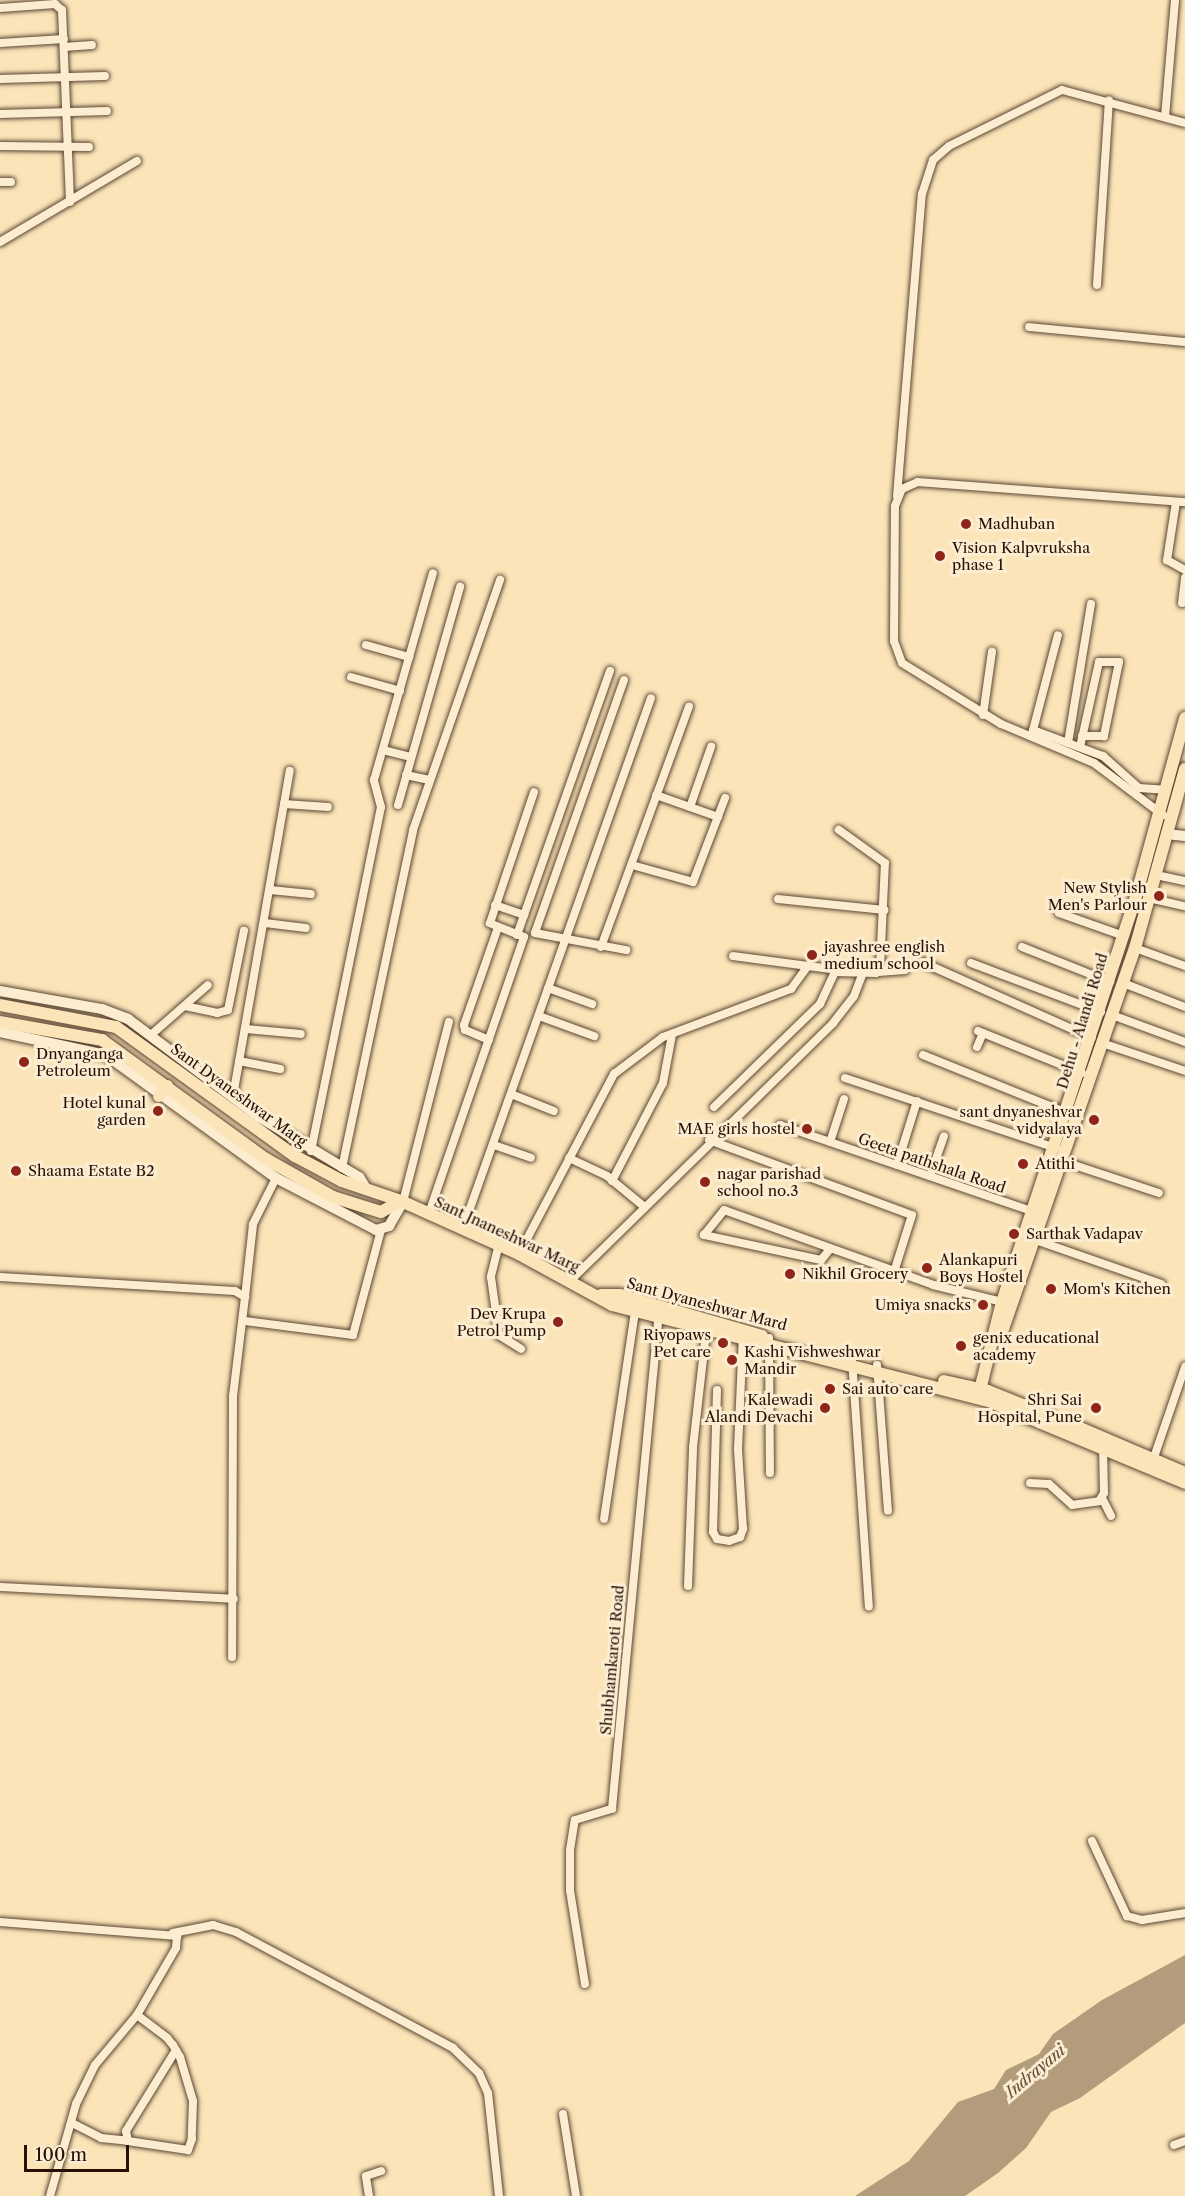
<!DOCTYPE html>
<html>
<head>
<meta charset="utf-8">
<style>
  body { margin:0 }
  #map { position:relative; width:1185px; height:2196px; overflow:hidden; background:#fae4b8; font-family:"Libre Caslon Text",serif }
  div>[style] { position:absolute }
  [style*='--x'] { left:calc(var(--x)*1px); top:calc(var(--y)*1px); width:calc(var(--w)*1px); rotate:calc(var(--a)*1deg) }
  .water>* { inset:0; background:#b29c7c }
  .roads { filter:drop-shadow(0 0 2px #5b4533) drop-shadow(0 0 2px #5b4533) }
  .minor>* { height:8px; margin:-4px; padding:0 4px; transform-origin:4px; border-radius:4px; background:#fcedd1 }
  .tertiary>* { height:10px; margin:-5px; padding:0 5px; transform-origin:5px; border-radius:5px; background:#fcedd1 }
  .primary>* { height:12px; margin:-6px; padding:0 6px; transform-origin:6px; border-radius:6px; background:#fae4b8 }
  .dots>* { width:16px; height:16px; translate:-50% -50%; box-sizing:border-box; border:3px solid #fcedd1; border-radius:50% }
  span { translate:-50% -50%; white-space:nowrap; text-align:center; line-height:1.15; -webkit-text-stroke:6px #fcedd1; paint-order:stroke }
  .poi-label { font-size:15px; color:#261007 }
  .left { translate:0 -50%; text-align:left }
  .right { translate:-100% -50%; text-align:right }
  .street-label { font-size:15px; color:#261007 }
  .water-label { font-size:16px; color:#654f3c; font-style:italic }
  .scale { position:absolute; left:24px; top:2145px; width:105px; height:27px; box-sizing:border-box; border:3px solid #261007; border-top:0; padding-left:8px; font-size:18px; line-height:21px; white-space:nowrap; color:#261007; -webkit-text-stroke:4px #fcedd1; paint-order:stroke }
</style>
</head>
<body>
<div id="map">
  <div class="water">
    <i style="clip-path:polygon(1185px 1955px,1185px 2023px,1080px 2098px,1051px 2112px,1026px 2148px,998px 2173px,965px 2196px,855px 2196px,909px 2161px,958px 2102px,994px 2089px,1006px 2070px,1039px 2054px,1053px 2034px,1102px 2000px)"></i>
  </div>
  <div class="roads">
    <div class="minor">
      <i style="--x:0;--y:8;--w:55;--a:-4.2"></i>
      <i style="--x:55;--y:4;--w:9;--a:41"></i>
      <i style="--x:62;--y:10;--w:192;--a:87.6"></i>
      <i style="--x:0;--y:43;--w:64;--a:-3.6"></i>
      <i style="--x:64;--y:47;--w:28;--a:-4"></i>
      <i style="--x:0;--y:79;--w:105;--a:-1.6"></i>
      <i style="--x:0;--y:114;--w:107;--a:-1.6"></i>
      <i style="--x:1165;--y:117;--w:117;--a:-85.1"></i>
      <i style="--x:0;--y:146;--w:89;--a:0.6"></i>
      <i style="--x:0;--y:182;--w:11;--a:0"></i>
      <i style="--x:0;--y:242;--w:159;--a:-30.6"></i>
      <i style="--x:1097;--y:285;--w:185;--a:-86.3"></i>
      <i style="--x:1029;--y:327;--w:157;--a:5.5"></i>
      <i style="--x:897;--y:496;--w:303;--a:-85.3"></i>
      <i style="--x:922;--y:194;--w:36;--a:-72"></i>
      <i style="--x:933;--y:160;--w:21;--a:-41"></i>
      <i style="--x:949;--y:146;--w:126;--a:-26.4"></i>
      <i style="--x:1062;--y:90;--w:127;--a:15"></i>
      <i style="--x:1176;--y:502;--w:59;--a:98.8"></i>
      <i style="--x:1167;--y:560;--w:21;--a:29"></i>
      <i style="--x:1182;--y:603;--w:26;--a:-83"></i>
      <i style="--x:366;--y:645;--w:45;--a:15.6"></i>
      <i style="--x:351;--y:677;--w:51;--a:15.9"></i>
      <i style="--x:624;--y:680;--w:268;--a:109.4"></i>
      <i style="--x:535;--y:933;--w:93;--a:10.6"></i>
      <i style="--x:983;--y:715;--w:64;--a:-81.9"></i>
      <i style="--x:1033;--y:730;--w:75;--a:20.4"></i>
      <i style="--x:1103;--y:756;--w:48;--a:41.6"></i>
      <i style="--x:1139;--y:788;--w:26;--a:4"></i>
      <i style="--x:1032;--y:734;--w:102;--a:-75.3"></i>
      <i style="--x:1068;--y:743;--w:141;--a:-80.6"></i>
      <i style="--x:1080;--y:747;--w:87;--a:-77.4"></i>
      <i style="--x:1099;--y:662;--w:20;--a:0"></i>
      <i style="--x:1119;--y:662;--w:76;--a:101.5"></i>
      <i style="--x:1104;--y:736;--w:22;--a:180"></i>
      <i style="--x:383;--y:750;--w:29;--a:14"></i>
      <i style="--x:406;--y:775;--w:24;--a:12"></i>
      <i style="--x:656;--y:795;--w:66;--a:19.5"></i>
      <i style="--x:284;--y:804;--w:44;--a:3.9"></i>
      <i style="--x:398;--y:805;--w:227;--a:-74.1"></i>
      <i style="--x:690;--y:807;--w:64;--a:-70.7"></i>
      <i style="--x:1163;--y:815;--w:86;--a:-143"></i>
      <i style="--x:1094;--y:763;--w:101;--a:-157.2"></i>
      <i style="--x:1001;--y:724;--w:116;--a:-148.4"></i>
      <i style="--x:902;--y:663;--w:23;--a:-110"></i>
      <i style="--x:894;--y:641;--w:135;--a:-89.6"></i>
      <i style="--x:895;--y:506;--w:18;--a:-68"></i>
      <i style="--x:902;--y:489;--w:17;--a:-24"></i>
      <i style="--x:918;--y:482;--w:268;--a:4.3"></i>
      <i style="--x:632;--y:865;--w:63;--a:15.6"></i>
      <i style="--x:693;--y:882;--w:90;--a:-69.1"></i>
      <i style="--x:1156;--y:875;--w:30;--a:12"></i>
      <i style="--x:270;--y:890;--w:41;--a:5.6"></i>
      <i style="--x:1149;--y:898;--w:37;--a:13"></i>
      <i style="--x:778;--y:899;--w:107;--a:5.9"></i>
      <i style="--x:495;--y:905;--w:31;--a:19"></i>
      <i style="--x:1059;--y:913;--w:69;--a:19.5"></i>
      <i style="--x:265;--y:923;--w:41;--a:7"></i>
      <i style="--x:517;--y:935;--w:280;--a:-70.6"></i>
      <i style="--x:601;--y:947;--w:256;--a:-69.9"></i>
      <i style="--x:1022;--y:947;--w:95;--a:21.7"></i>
      <i style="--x:1135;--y:948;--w:53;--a:19.8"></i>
      <i style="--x:733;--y:956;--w:106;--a:7.6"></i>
      <i style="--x:922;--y:962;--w:186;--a:24.1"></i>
      <i style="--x:971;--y:963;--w:139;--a:20.7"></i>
      <i style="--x:878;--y:972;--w:27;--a:-4"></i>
      <i style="--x:1123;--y:983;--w:66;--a:21.2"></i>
      <i style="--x:548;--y:988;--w:47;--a:20"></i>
      <i style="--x:185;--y:1006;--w:33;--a:12"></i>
      <i style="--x:217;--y:1013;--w:11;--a:-15"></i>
      <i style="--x:228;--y:1010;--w:81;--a:-78.6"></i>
      <i style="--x:1112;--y:1015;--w:78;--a:20.3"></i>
      <i style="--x:539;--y:1016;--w:59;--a:20"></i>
      <i style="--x:246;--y:1029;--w:55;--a:5.2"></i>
      <i style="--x:978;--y:1031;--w:112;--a:22"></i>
      <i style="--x:152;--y:1034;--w:74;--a:-41.2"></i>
      <i style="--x:489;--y:1040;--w:26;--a:-157"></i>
      <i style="--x:465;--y:1030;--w:5;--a:-101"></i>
      <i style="--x:464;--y:1025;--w:101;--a:-70.8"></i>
      <i style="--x:1102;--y:1043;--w:88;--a:18.6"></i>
      <i style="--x:977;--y:1047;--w:15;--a:-67"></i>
      <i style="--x:923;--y:1055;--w:166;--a:21.9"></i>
      <i style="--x:239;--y:1061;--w:42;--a:11"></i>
      <i style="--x:845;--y:1078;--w:222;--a:18.4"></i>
      <i style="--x:511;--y:1094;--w:46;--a:21.6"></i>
      <i style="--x:233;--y:1096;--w:330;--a:-80.1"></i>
      <i style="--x:844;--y:1099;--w:45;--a:108"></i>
      <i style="--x:830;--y:1142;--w:216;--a:18.9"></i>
      <i style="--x:714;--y:1107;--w:148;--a:-44.2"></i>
      <i style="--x:820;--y:1004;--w:35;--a:-65"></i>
      <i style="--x:835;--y:972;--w:41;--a:1.4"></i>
      <i style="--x:876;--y:973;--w:6;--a:-51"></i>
      <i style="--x:880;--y:968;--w:105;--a:-87.3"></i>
      <i style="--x:885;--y:863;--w:57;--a:-144.3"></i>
      <i style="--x:780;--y:1125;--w:53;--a:18.8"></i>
      <i style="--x:709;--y:1140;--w:216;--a:20.3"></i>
      <i style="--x:912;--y:1215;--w:60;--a:107.5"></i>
      <i style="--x:494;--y:1145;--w:39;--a:19"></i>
      <i style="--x:311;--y:1151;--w:351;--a:-78.5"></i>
      <i style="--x:381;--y:807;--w:28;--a:-105"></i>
      <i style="--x:374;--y:780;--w:215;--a:-74.1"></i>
      <i style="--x:569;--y:1158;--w:42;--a:25.3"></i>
      <i style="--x:607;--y:1176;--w:45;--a:39.6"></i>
      <i style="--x:1062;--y:1161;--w:102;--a:18.3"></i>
      <i style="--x:897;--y:1165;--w:67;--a:-72.6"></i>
      <i style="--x:342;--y:1168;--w:345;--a:-78.1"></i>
      <i style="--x:413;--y:830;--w:265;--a:-70.8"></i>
      <i style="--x:930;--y:1176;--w:42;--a:-70.7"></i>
      <i style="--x:612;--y:1181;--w:110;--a:-62.5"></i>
      <i style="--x:663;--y:1083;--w:49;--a:-79.4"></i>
      <i style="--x:403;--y:1202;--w:186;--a:-75.7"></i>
      <i style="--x:429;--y:1213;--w:292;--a:-71"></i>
      <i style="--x:524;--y:937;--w:37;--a:-158"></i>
      <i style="--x:490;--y:923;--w:138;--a:-71.4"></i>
      <i style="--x:463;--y:1228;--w:562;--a:-70.47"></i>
      <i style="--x:1030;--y:1238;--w:139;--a:19.3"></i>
      <i style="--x:499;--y:1244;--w:34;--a:104"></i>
      <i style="--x:491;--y:1277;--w:59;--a:82.1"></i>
      <i style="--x:499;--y:1335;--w:26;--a:32"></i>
      <i style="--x:830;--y:1249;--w:14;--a:129"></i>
      <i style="--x:821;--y:1260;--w:120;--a:-167.9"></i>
      <i style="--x:704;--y:1235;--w:32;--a:-51"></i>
      <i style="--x:724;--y:1210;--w:222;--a:19.7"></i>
      <i style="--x:933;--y:1285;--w:71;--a:13.8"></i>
      <i style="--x:519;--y:1254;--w:204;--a:-62.2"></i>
      <i style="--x:614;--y:1074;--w:61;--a:-37.1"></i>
      <i style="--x:663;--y:1037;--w:137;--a:-20.6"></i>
      <i style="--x:791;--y:989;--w:29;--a:-54"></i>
      <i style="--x:0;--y:1277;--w:235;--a:3.4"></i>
      <i style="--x:235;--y:1291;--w:12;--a:31"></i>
      <i style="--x:245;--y:1297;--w:100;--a:96.9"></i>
      <i style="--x:233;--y:1396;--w:261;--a:90.2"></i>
      <i style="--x:571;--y:1280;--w:367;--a:-44.4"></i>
      <i style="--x:833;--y:1023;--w:34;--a:-52"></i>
      <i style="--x:854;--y:996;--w:26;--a:-69"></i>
      <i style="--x:245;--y:1297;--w:73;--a:-83.7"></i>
      <i style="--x:253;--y:1224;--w:51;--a:-63.4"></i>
      <i style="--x:245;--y:1321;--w:109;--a:7.4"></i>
      <i style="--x:353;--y:1335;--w:109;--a:-75.1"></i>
      <i style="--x:769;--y:1338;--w:135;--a:89.6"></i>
      <i style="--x:852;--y:1359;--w:248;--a:86.1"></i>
      <i style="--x:877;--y:1365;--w:146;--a:85.7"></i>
      <i style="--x:717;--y:1390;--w:142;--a:91.6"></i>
      <i style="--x:713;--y:1532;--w:8;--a:60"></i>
      <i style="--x:717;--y:1539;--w:12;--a:9"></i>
      <i style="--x:729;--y:1541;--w:12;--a:-20"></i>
      <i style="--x:740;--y:1537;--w:9;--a:-69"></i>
      <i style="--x:743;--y:1529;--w:80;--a:-93.6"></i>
      <i style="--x:738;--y:1449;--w:115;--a:-87.5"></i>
      <i style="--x:1152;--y:1463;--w:102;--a:-71"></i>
      <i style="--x:1030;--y:1483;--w:19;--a:3"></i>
      <i style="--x:1049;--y:1484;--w:31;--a:42"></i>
      <i style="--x:1072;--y:1505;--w:27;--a:-8"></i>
      <i style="--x:1099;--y:1501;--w:9;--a:-58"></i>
      <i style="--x:1104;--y:1493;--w:46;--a:-91.2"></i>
      <i style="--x:1102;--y:1498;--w:20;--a:63"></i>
      <i style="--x:604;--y:1519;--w:216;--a:-81.5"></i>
      <i style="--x:688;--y:1586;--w:139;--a:-87.9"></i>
      <i style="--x:693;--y:1447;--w:124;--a:-83.5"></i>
      <i style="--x:0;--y:1587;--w:234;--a:2.9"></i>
      <i style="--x:1092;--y:1841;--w:83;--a:65"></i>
      <i style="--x:1127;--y:1916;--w:16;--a:15"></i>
      <i style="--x:1142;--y:1920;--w:44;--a:-9.2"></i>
      <i style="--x:0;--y:1922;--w:178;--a:4.5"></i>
      <i style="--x:177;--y:1936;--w:12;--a:95"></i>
      <i style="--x:176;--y:1948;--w:78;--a:120.2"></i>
      <i style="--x:137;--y:2015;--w:38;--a:37"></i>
      <i style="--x:167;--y:2038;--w:9;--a:49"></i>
      <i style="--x:173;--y:2045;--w:14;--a:60"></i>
      <i style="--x:180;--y:2057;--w:46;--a:73.5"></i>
      <i style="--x:193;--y:2101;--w:38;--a:92"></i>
      <i style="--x:192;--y:2139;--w:12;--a:110"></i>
      <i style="--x:188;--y:2150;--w:61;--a:-171.5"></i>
      <i style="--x:128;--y:2141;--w:10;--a:-101"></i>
      <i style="--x:126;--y:2131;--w:95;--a:-58.3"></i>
      <i style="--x:173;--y:1933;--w:41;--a:-11.3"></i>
      <i style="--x:213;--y:1925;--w:24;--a:17"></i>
      <i style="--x:236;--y:1932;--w:246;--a:28.1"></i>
      <i style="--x:453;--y:2048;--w:36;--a:44"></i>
      <i style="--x:479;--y:2073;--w:22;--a:66"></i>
      <i style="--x:488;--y:2093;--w:104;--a:83.9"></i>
      <i style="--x:585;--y:1984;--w:95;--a:-99.1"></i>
      <i style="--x:570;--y:1890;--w:40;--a:-90"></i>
      <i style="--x:570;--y:1850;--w:30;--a:-81"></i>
      <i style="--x:575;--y:1820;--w:39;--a:-17"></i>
      <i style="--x:612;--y:1809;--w:497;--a:-84.6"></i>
      <i style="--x:563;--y:2114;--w:83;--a:81"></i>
      <i style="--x:72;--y:2123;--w:33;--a:27"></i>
      <i style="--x:101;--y:2138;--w:27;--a:6"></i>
      <i style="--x:1174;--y:2145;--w:12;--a:-20"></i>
      <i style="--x:50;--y:2196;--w:96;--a:-74.2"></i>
      <i style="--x:76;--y:2104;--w:43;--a:-64"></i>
      <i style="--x:95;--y:2065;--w:65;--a:-50"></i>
      <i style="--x:369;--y:2196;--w:20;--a:-99"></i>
      <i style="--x:366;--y:2176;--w:16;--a:-18"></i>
    </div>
    <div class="tertiary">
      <i style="--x:1166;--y:834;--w:19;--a:6"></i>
      <i style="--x:0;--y:991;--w:104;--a:10"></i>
      <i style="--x:102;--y:1009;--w:28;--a:21"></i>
      <i style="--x:128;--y:1019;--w:164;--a:36.8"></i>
      <i style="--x:259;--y:1117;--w:117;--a:31"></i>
      <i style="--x:359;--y:1177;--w:15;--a:58"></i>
      <i style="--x:0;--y:1032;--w:108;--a:12.2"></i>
      <i style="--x:106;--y:1055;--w:210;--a:35.9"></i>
      <i style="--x:276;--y:1178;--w:113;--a:27.5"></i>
      <i style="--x:376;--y:1230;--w:14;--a:-17"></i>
      <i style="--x:389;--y:1226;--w:28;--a:-60"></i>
    </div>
    <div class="primary">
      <i style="--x:0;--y:1005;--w:118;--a:10.7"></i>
      <i style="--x:116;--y:1027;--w:221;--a:35.8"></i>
      <i style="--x:295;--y:1156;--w:53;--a:28"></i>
      <i style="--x:342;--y:1181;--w:62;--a:18.7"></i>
      <i style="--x:401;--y:1201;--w:129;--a:24.2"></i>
      <i style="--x:519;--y:1254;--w:106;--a:28.7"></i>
      <i style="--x:612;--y:1305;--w:386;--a:14.3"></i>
      <i style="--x:986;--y:1400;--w:216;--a:22.6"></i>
      <i style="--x:0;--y:1022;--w:104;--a:10"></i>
      <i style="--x:102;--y:1040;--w:203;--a:36"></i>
      <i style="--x:266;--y:1159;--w:77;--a:29.6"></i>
      <i style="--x:333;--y:1197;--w:50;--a:17.4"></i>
      <i style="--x:381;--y:1212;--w:23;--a:-29"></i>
      <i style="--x:159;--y:1096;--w:13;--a:-51"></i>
      <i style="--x:601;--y:1295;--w:19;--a:0"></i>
      <i style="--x:620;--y:1295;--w:148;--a:16.1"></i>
      <i style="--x:1003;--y:1329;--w:403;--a:-70.9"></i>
      <i style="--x:1135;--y:948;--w:186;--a:-74.4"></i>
      <i style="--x:944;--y:1381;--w:45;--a:12.8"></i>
      <i style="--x:988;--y:1391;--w:67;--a:22"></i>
      <i style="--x:978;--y:1398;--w:99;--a:-76"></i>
      <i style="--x:1002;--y:1302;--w:423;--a:-71.7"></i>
      <i style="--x:1135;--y:900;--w:189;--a:-74.6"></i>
      <i style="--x:1066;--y:1422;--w:129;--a:23.2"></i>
    </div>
  </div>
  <div class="dots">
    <i style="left:966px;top:524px;background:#8f2418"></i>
    <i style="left:940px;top:556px;background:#8f2418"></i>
    <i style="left:1159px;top:896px;background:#8f2418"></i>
    <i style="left:812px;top:955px;background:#8f2418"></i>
    <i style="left:24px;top:1062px;background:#8f2418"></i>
    <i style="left:158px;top:1111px;background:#8f2418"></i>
    <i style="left:1094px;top:1120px;background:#8f2418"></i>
    <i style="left:807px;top:1129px;background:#8f2418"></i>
    <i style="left:1023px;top:1164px;background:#8f2418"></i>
    <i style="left:16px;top:1171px;background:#8f2418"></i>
    <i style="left:705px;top:1182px;background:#8f2418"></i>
    <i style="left:1014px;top:1234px;background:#8f2418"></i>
    <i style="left:927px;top:1268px;background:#8f2418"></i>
    <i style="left:790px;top:1274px;background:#8f2418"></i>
    <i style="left:1051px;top:1289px;background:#8f2418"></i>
    <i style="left:983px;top:1305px;background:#8f2418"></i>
    <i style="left:558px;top:1322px;background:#8f2418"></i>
    <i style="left:723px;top:1343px;background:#8f2418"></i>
    <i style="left:961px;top:1346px;background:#8f2418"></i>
    <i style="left:732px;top:1360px;background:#8f2418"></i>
    <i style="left:830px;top:1389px;background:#8f2418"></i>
    <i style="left:825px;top:1408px;background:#8f2418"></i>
    <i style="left:1096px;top:1408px;background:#8f2418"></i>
  </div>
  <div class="poi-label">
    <span class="left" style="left:978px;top:524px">Madhuban</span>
    <span class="left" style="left:952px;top:556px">Vision Kalpvruksha<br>phase 1</span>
    <span class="right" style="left:1147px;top:896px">New Stylish<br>Men's Parlour</span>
    <span class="left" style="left:824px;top:955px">jayashree english<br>medium school</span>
    <span class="left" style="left:36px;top:1062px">Dnyanganga<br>Petroleum</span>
    <span class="right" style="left:146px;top:1111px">Hotel kunal<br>garden</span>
    <span class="right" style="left:1082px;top:1120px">sant dnyaneshvar<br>vidyalaya</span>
    <span class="right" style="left:795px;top:1129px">MAE girls hostel</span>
    <span class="left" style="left:1035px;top:1164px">Atithi</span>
    <span class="left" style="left:28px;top:1171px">Shaama Estate B2</span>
    <span class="left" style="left:717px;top:1182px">nagar parishad<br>school no.3</span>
    <span class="left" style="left:1026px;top:1234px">Sarthak Vadapav</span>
    <span class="left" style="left:939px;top:1268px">Alankapuri<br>Boys Hostel</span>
    <span class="left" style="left:802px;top:1274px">Nikhil Grocery</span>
    <span class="left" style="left:1063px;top:1289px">Mom's Kitchen</span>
    <span class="right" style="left:971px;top:1305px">Umiya snacks</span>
    <span class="right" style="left:546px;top:1322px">Dev Krupa<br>Petrol Pump</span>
    <span class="right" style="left:711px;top:1343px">Riyopaws<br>Pet care</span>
    <span class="left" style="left:973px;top:1346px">genix educational<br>academy</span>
    <span class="left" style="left:744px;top:1360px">Kashi Vishweshwar<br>Mandir</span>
    <span class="left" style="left:842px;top:1389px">Sai auto care</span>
    <span class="right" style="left:813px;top:1408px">Kalewadi<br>Alandi Devachi</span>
    <span class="right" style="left:1082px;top:1408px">Shri Sai<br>Hospital, Pune</span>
  </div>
  <div class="street-label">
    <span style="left:1082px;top:1021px;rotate:-73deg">Dehu - Alandi Road</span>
    <span style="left:239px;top:1095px;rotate:36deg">Sant Dyaneshwar Marg</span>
    <span style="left:932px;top:1163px;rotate:19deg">Geeta pathshala Road</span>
    <span style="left:507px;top:1234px;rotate:25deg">Sant Jnaneshwar Marg</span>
    <span style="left:707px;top:1304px;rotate:15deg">Sant Dyaneshwar Mard</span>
    <span style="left:612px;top:1660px;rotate:-85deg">Shubhamkaroti Road</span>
  </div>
  <div class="water-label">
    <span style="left:1035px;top:2071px;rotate:-40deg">Indrayani</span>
  </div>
  <div class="scale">100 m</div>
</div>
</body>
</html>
